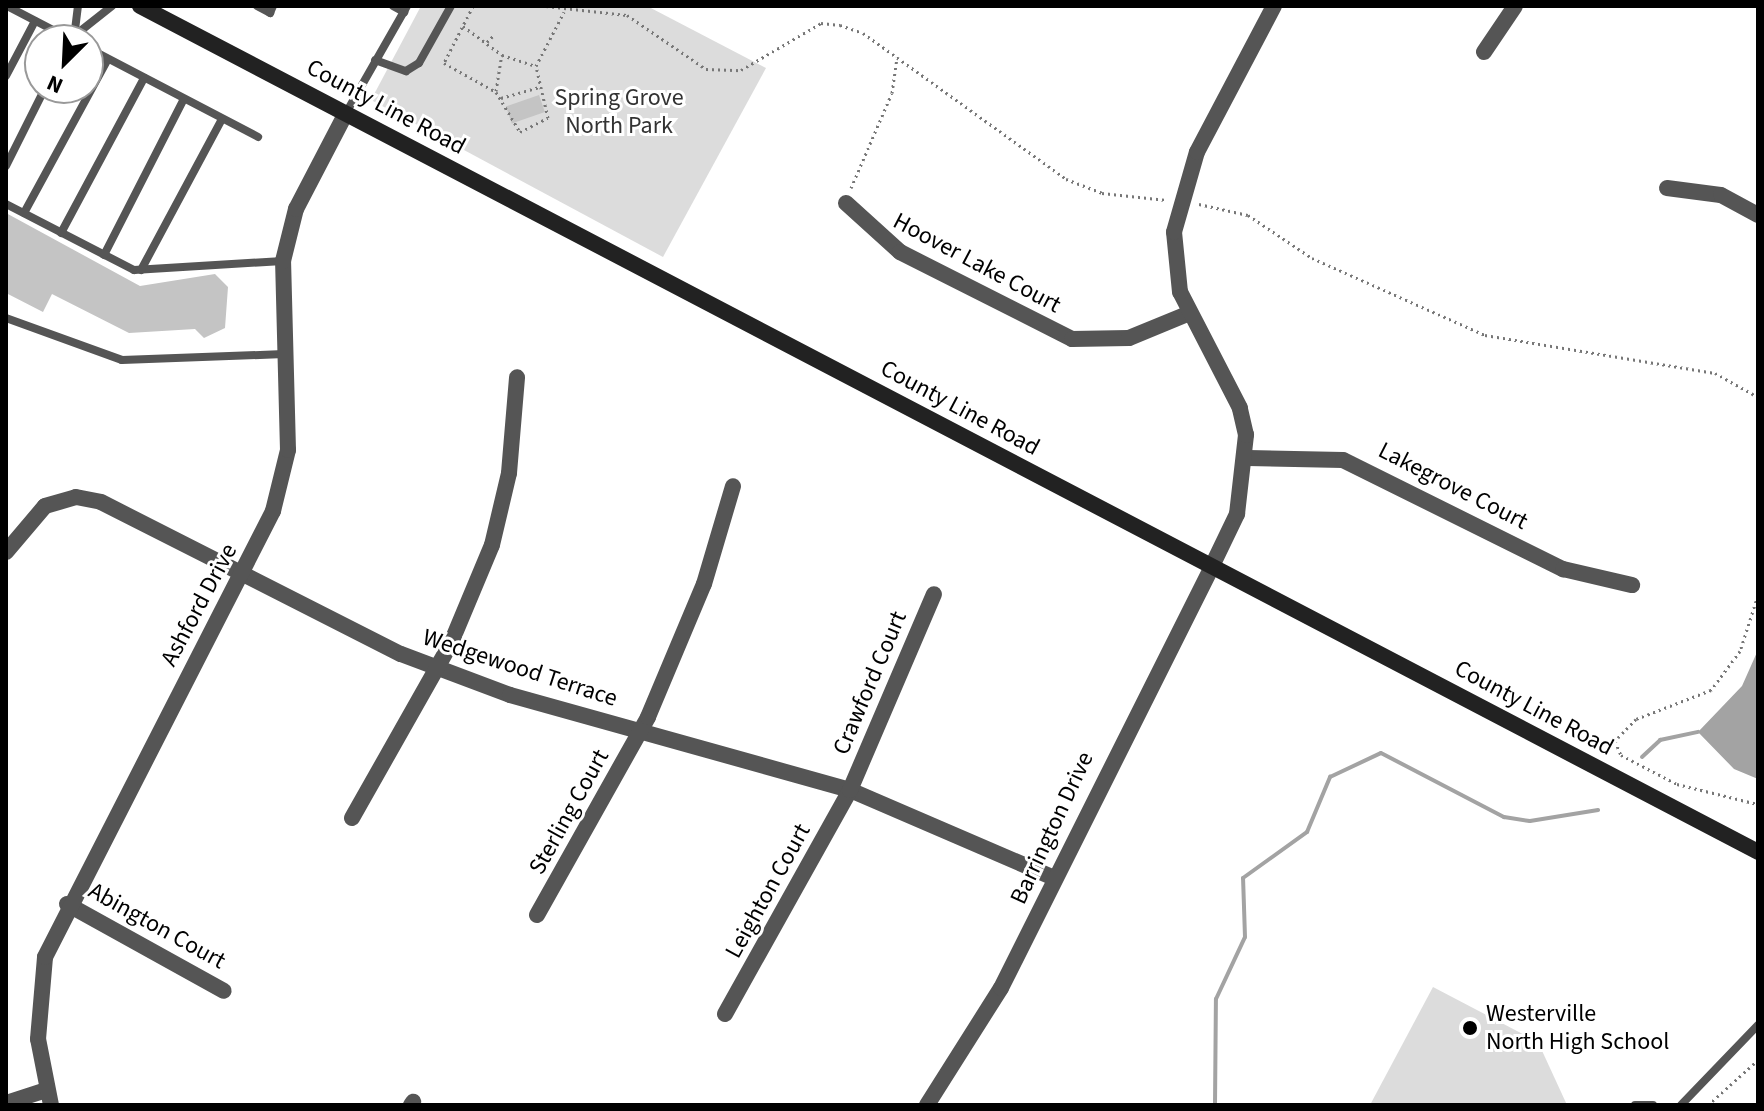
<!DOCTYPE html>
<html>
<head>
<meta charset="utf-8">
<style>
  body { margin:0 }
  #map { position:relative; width:1764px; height:1111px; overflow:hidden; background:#fff; font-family:"Source Sans 3",sans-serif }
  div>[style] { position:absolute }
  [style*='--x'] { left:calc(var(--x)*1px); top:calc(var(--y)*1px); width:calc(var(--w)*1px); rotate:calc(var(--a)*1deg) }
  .green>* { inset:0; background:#dcdcdc }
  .water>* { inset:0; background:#a3a3a3 }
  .stream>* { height:4px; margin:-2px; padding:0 2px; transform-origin:2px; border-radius:2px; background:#a3a3a3 }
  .building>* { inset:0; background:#c4c4c4; transform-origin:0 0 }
  .path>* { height:3px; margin-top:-1.5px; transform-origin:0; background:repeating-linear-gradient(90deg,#777 0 2px,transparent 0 6px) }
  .service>* { height:8px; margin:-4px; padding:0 4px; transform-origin:4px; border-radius:4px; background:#555 }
  .minor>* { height:16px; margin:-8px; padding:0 8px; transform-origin:8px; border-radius:8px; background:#555 }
  .tertiary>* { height:16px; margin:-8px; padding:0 8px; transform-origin:8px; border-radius:8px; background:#555 }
  .secondary>* { height:16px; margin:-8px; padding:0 8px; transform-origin:8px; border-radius:8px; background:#222 }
  .dots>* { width:22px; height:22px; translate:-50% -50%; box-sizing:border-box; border:4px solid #fff; border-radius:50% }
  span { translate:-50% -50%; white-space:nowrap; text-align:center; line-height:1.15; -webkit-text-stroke:6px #fff; paint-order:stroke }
  .park-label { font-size:24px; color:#333 }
  .street-label { font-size:24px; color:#000 }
  .poi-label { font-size:24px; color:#000 }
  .left { translate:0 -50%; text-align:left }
  .frame { position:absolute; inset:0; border:8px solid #000; pointer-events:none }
  .north { position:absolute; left:24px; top:24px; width:80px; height:80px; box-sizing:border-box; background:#fff; border:2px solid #999; border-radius:50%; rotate:204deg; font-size:22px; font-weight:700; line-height:32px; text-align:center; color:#000 }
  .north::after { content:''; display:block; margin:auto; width:28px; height:36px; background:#000; clip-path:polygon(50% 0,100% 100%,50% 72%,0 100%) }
</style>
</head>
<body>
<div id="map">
  <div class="green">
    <i style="clip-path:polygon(421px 6px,647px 6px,766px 68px,663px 257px,371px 100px)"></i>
    <i style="clip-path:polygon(1433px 987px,1538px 1042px,1567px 1105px,1370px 1105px)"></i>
  </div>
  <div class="water">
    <i style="clip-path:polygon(1758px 650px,1758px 779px,1734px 769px,1698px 732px,1742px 686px)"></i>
  </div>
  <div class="stream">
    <i style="--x:1642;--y:757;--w:25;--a:-43"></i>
    <i style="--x:1660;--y:740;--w:39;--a:-12"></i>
    <i style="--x:1215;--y:1105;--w:106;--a:-89.5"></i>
    <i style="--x:1216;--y:999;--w:68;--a:-64.9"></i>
    <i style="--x:1245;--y:937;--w:59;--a:-91.9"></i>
    <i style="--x:1243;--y:878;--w:79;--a:-35.7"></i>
    <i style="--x:1307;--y:832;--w:60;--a:-67.3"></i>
    <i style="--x:1330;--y:777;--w:56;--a:-25.2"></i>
    <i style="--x:1381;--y:753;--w:139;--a:27.5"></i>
    <i style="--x:1504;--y:817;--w:26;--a:9"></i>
    <i style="--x:1530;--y:821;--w:69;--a:-9.2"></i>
  </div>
  <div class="building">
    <i style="left:539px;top:95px;width:18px;height:35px;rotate:71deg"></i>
    <i style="clip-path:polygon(6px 213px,140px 286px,215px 274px,228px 287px,225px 328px,204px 338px,195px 329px,129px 333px,52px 294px,43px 312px,6px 293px)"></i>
  </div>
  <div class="path">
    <i style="--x:473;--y:6;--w:64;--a:117"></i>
    <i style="--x:444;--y:63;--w:60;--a:29.1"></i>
    <i style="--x:496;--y:92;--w:47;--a:59"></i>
    <i style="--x:520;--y:132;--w:31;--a:-27"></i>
    <i style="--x:548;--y:118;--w:53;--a:-103"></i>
    <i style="--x:536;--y:66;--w:61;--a:-62.6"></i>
    <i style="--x:546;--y:6;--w:81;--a:6.3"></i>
    <i style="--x:627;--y:15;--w:96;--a:34.4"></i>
    <i style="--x:706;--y:69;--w:35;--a:2"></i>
    <i style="--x:741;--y:70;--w:93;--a:-30.4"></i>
    <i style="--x:821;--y:23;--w:19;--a:6"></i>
    <i style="--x:840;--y:25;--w:24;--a:19"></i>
    <i style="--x:863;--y:33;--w:250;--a:35.7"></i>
    <i style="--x:1066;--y:179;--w:39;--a:21"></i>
    <i style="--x:1102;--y:193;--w:65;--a:6.1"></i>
    <i style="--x:463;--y:26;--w:49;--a:36.6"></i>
    <i style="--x:502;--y:55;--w:35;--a:18"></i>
    <i style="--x:487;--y:42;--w:11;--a:-45"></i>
    <i style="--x:496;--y:91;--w:36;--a:-81"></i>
    <i style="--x:501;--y:98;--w:40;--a:-16"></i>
    <i style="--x:851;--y:188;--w:103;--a:-66.7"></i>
    <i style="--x:892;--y:93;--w:36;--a:-82"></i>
    <i style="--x:1199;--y:204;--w:50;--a:12.7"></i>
    <i style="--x:1248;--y:215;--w:77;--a:33.9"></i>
    <i style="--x:1312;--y:258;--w:189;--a:24"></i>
    <i style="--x:1485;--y:335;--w:233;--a:9.4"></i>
    <i style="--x:1715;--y:373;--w:49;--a:29.2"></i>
    <i style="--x:1758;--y:595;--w:59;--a:107.8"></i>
    <i style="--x:1740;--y:651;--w:49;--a:126.6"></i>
    <i style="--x:1711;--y:690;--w:80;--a:158.9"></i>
    <i style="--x:1636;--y:719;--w:30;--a:134"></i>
    <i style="--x:1615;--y:741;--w:15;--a:67"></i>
    <i style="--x:1621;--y:755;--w:63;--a:27.4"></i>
    <i style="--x:1677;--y:784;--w:83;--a:13.9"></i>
    <i style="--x:1708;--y:1105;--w:67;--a:-42"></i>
  </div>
  <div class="service">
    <i style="--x:7;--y:6;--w:73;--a:27.6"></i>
    <i style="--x:257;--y:6;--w:15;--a:28"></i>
    <i style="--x:270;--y:13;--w:8;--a:-67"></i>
    <i style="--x:393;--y:6;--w:13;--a:29"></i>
    <i style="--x:75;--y:30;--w:24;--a:-83"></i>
    <i style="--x:69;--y:40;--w:55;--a:-38.3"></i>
    <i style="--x:88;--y:48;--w:192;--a:27.6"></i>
    <i style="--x:375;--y:60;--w:33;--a:20"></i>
    <i style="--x:406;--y:71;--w:15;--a:-32"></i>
    <i style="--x:419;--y:63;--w:65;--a:-60.7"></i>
    <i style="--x:6;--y:76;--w:62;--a:-62.2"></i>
    <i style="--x:346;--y:113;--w:123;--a:-60.3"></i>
    <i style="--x:6;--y:166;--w:87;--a:-63.4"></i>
    <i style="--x:6;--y:204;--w:144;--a:27.3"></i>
    <i style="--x:134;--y:270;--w:149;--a:-3.5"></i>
    <i style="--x:24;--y:213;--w:175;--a:-61.4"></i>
    <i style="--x:61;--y:233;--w:176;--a:-61.8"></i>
    <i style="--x:104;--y:255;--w:175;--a:-62.9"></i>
    <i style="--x:141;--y:270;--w:171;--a:-61.8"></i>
    <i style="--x:6;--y:318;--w:123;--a:19.9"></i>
    <i style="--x:122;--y:360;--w:162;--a:-2.1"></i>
    <i style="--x:1635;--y:1105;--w:18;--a:0"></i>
    <i style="--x:1681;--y:1105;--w:111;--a:-46.1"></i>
  </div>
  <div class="minor">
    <i style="--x:1484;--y:52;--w:55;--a:-56"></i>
    <i style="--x:1667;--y:188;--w:54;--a:7.4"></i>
    <i style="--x:1721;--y:195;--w:42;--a:28.4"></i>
    <i style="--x:846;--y:203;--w:73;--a:42.2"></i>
    <i style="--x:900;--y:252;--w:193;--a:26.8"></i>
    <i style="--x:1072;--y:339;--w:57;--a:-1"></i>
    <i style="--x:1129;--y:338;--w:66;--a:-22.3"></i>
    <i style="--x:1248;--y:458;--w:95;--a:1.2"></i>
    <i style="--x:1343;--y:460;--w:246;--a:26.4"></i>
    <i style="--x:1563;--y:569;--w:71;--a:13.1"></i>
    <i style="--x:6;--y:552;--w:60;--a:-49.7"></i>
    <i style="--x:45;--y:506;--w:32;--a:-16"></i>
    <i style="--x:76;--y:497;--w:25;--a:11"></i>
    <i style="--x:101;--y:502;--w:336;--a:26.9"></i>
    <i style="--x:401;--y:654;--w:116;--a:20.6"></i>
    <i style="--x:510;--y:695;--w:353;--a:15.6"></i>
    <i style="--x:850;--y:790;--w:222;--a:23.3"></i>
    <i style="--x:352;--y:818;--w:201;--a:-60.5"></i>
    <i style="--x:451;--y:643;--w:106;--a:-67.3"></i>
    <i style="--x:492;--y:545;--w:74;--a:-76.7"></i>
    <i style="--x:509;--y:473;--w:96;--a:-85.2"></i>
    <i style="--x:67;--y:904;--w:179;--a:29"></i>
    <i style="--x:537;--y:915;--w:227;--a:-60.7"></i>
    <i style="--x:648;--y:717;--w:144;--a:-67.2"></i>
    <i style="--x:704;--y:584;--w:102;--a:-73.5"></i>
    <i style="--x:725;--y:1014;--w:257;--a:-60.8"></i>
    <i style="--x:850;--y:790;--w:213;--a:-66.8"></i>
    <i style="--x:6;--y:1103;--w:42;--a:-18"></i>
    <i style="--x:51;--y:1105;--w:67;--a:-101.1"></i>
    <i style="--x:38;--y:1039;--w:82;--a:-85.1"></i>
    <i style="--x:45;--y:957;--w:501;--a:-62.92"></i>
    <i style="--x:273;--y:511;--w:63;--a:-76.2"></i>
    <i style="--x:288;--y:450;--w:189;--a:-91.5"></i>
    <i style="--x:283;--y:261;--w:54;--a:-76"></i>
    <i style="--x:296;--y:209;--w:108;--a:-62.5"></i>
    <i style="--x:411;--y:1105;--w:4;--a:-56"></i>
    <i style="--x:927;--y:1105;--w:138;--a:-57.7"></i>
    <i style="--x:1001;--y:988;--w:472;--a:-63.4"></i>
  </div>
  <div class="tertiary">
    <i style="--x:1212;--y:566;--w:58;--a:-64.3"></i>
    <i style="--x:1237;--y:514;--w:80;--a:-83.5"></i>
    <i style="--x:1246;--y:435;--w:28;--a:-103"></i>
    <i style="--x:1240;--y:408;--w:131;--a:-117.3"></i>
    <i style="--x:1180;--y:292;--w:60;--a:-95.7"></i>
    <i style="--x:1174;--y:232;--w:83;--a:-74"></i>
    <i style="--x:1197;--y:152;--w:165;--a:-62.2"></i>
  </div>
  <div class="secondary">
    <i style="--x:140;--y:6;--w:1826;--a:27.6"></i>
  </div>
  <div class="dots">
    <i style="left:1470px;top:1028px;background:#000"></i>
  </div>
  <div class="park-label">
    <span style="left:619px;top:112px">Spring Grove<br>North Park</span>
  </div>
  <div class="street-label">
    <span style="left:386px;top:107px;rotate:28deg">County Line Road</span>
    <span style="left:977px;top:263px;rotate:28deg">Hoover Lake Court</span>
    <span style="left:960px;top:408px;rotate:28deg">County Line Road</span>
    <span style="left:1453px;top:486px;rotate:27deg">Lakegrove Court</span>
    <span style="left:199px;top:605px;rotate:-62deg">Ashford Drive</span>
    <span style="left:520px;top:668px;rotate:18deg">Wedgewood Terrace</span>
    <span style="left:870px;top:683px;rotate:-67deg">Crawford Court</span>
    <span style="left:1534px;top:708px;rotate:28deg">County Line Road</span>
    <span style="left:569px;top:812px;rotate:-61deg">Sterling Court</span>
    <span style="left:1052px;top:828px;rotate:-65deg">Barrington Drive</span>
    <span style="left:768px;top:891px;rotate:-61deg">Leighton Court</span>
    <span style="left:157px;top:926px;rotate:29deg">Abington Court</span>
  </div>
  <div class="poi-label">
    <span class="left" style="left:1486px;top:1028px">Westerville<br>North High School</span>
  </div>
  <div class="frame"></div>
  <div class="north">N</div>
</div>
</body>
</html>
